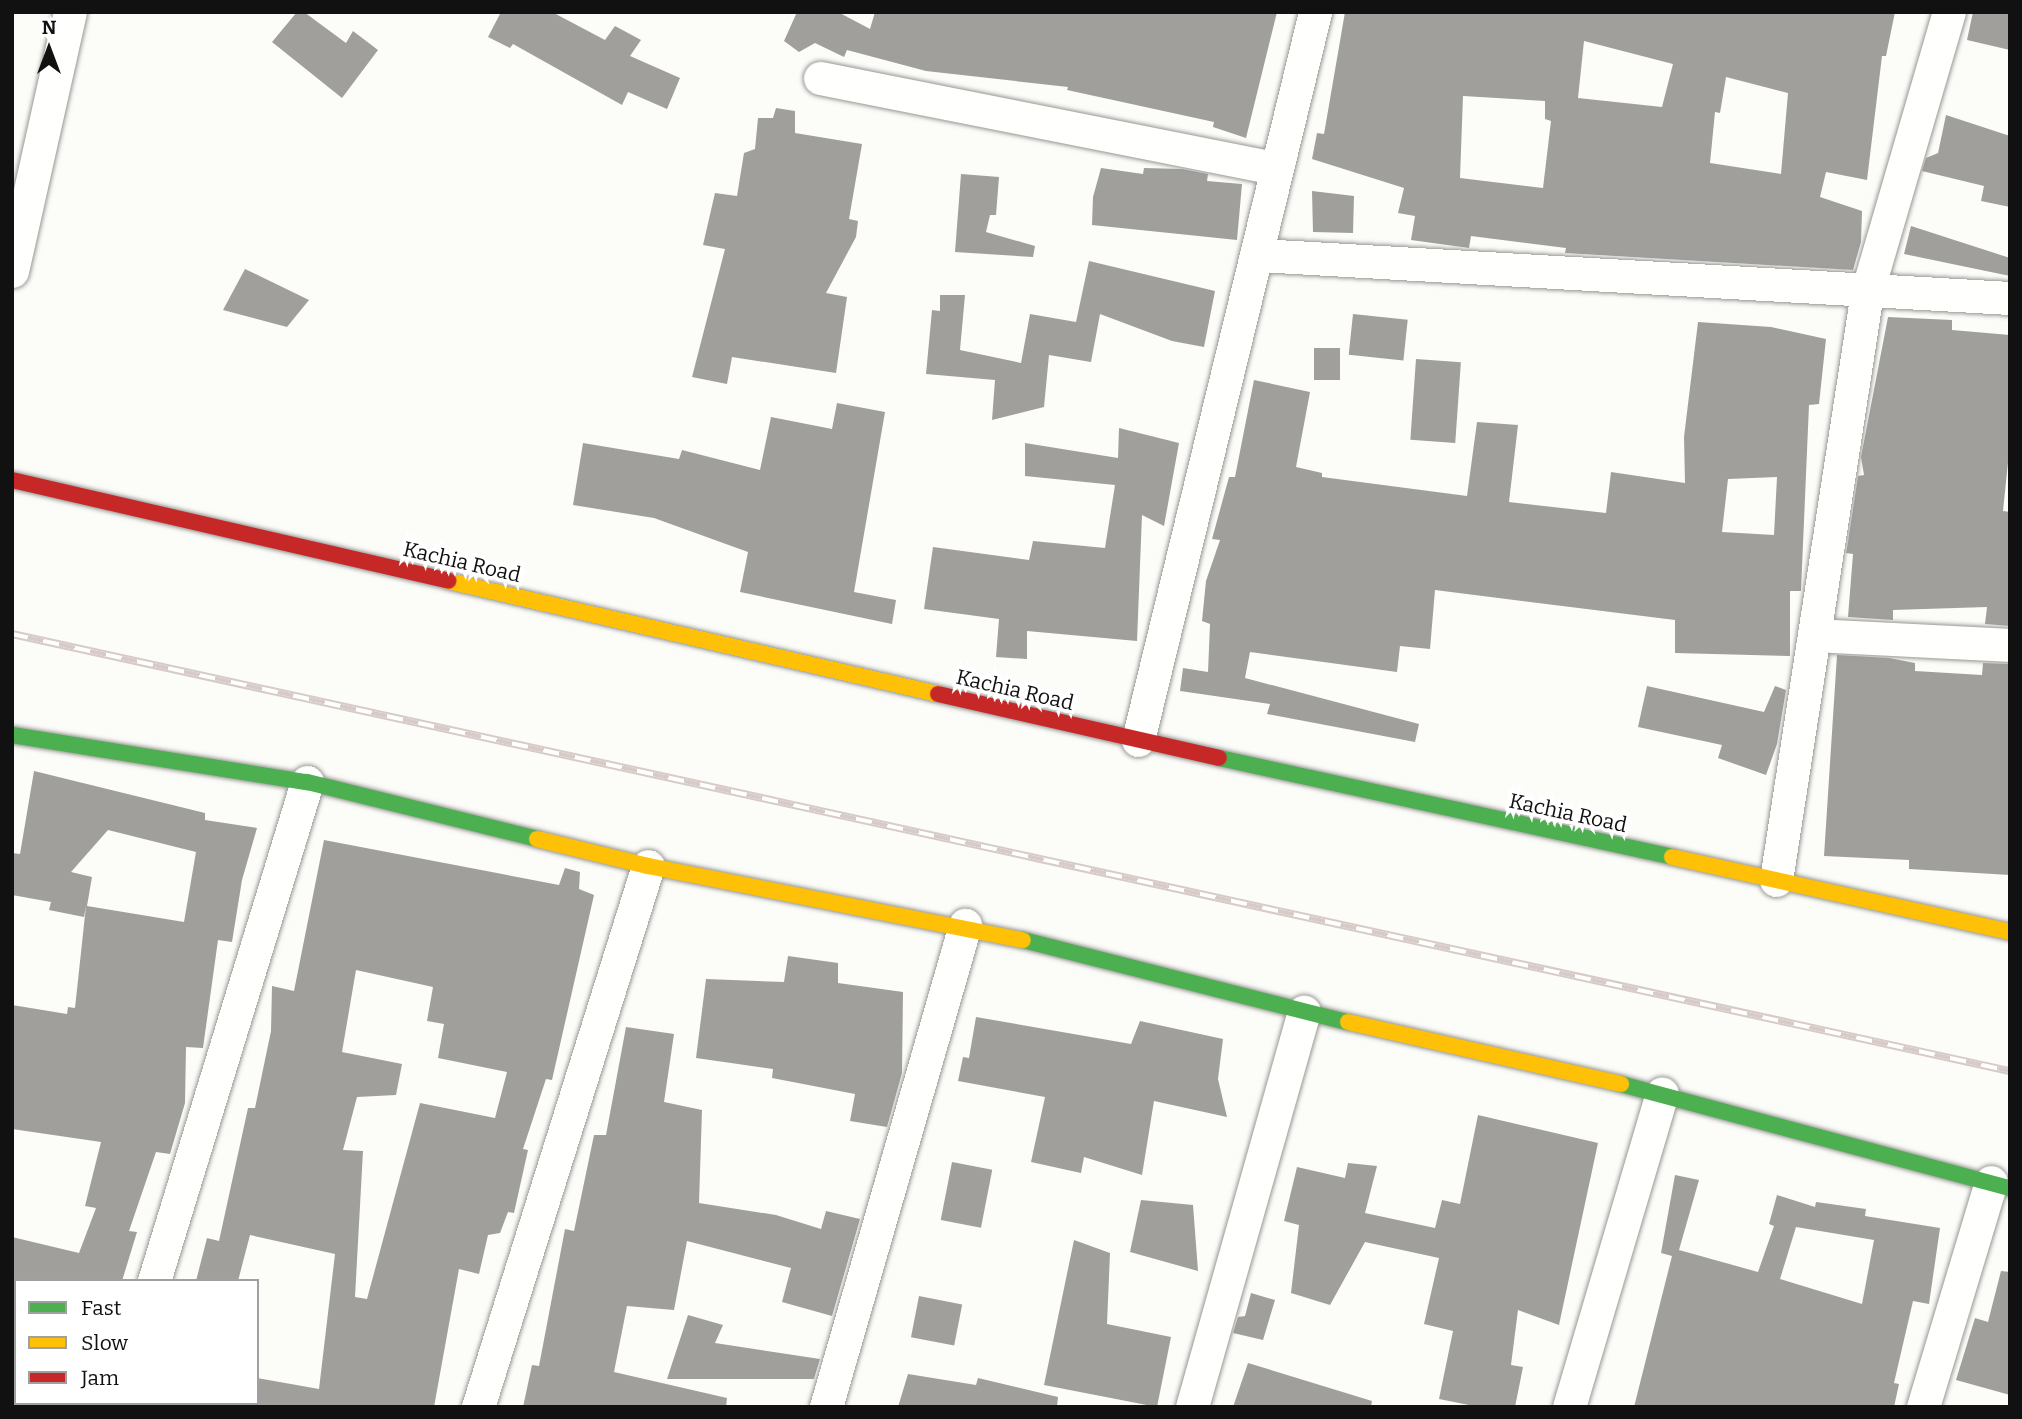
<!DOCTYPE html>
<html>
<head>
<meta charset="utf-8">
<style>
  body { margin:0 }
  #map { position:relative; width:2022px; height:1419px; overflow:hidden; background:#fcfcf8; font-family:Bitter,serif }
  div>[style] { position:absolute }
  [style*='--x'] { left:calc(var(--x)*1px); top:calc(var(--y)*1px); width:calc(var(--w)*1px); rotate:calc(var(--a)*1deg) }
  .building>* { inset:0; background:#a09f9c; transform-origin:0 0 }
  .roads { filter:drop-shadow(0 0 2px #979795) drop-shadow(0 0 2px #979795) }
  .street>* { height:33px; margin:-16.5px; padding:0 16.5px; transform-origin:16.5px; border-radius:16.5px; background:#fffffe }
  .fast>* { height:16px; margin:-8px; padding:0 8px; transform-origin:8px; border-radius:8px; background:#4caf50 }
  .slow>* { height:16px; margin:-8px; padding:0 8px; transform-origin:8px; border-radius:8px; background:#ffc107 }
  .jam>* { height:16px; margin:-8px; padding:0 8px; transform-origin:8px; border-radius:8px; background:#c62828 }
  .rail>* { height:8px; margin-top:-4px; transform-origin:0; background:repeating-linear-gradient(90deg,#fff 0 16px,#d7cbc8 0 32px); box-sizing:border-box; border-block:2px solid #d7cbc8 }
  span { translate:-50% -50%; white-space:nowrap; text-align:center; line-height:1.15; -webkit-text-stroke:7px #fff; paint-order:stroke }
  .street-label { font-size:21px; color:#111 }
  .frame { position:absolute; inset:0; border:14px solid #111; pointer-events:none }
  .legend { position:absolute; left:14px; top:1279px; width:245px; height:126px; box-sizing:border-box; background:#fff; border:2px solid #a0a0a0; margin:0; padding:9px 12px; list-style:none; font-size:21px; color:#111 }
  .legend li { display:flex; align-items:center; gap:14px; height:35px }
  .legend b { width:35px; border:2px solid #a0a0a0 }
  .north { position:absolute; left:14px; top:14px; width:70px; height:70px; -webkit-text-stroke:5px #fff; paint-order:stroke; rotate:0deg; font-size:19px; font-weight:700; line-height:28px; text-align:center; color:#111 }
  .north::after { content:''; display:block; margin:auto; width:24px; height:32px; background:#111; clip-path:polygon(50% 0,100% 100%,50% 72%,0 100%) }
</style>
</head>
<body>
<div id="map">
  <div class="building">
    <i style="clip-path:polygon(297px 12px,304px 12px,346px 43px,353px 31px,378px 50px,342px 98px,272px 42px)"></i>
    <i style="clip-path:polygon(501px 12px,552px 12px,605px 40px,615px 26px,641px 40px,630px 56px,680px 78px,667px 109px,628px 92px,622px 105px,513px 44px,510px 48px,488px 37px)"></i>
    <i style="clip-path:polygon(797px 12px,838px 12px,870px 29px,875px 12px,1277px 12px,1246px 138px,1213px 127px,1214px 122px,1067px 90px,1068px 87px,926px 71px,847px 50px,844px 57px,815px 43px,799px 52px,784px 41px)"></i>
    <i style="clip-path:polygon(evenodd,1345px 12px,1895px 12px,1886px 56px,1882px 56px,1867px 180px,1826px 172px,1820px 197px,1862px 211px,1861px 242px,1853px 270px,1565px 253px,1566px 248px,1471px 236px,1469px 248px,1411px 240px,1415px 216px,1398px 213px,1404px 188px,1312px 159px,1317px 133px,1324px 134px,1345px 12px,1584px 41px,1673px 64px,1662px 107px,1578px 98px,1584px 41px,1345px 12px,1726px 77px,1788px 93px,1781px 174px,1710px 163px,1715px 112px,1720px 113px,1726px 77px,1345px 12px,1463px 96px,1545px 101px,1545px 119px,1551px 121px,1543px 188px,1460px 178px,1463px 96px)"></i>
    <i style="clip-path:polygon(1973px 12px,2010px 12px,2010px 50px,1967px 40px)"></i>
    <i style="clip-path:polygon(776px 108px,795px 111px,795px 133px,862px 144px,849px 219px,858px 221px,856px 237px,826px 293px,847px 297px,836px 373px,732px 357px,727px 384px,692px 377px,725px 249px,703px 245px,715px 193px,737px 196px,744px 153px,755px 149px,758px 118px,773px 118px)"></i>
    <i style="clip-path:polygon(1946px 115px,2010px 136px,2010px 207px,1981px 201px,1984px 186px,1922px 171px,1926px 158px,1938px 153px)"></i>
    <i style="clip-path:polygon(1101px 168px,1143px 174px,1144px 168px,1182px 169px,1208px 174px,1207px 181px,1242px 184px,1237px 240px,1092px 225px,1093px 197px)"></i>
    <i style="clip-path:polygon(961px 174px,999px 177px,996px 215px,990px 215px,986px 232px,1035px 246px,1033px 257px,955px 252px)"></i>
    <i style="clip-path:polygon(1312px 191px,1354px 196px,1353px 233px,1313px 232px)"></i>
    <i style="clip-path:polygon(1911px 226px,2010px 258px,2010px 276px,1904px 254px)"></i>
    <i style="clip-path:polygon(1089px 261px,1215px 291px,1204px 347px,1172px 341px,1100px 314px,1091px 362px,1049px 355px,1044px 407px,992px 420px,995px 380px,926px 374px,932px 310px,940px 311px,940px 295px,965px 295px,960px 350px,1021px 363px,1030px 314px,1076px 322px)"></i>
    <i style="clip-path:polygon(245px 269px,309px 300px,287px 327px,223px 310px)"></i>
    <i style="left:1353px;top:314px;width:55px;height:41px;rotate:6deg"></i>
    <i style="clip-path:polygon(1888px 317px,1952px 320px,1952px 330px,2010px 335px,2010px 443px,2003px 511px,2010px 512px,2010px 626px,1985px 624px,1987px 607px,1893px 610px,1893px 620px,1848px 617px,1853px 554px,1846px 553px,1847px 548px,1858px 476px,1864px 475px,1861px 457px)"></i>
    <i style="clip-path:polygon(evenodd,1698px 322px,1771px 327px,1826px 339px,1819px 404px,1809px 405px,1801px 591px,1790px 591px,1790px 656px,1675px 653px,1675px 620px,1435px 590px,1430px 649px,1400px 646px,1397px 672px,1250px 652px,1245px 678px,1419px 724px,1415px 742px,1267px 714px,1270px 704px,1180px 691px,1183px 668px,1208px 672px,1210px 624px,1202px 621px,1206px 581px,1220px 540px,1212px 539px,1229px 477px,1235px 477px,1254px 380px,1310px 392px,1296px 467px,1322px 473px,1322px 477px,1467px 496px,1477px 422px,1518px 425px,1509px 502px,1606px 513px,1611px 472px,1685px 483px,1684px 437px,1698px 322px,1777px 477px,1774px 535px,1722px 532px,1728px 479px,1777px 477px)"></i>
    <i style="left:1340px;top:348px;width:32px;height:26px;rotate:90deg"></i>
    <i style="left:1416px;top:359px;width:45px;height:81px;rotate:4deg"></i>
    <i style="clip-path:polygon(837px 403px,885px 412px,854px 592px,896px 600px,892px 624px,740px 592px,748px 552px,654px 518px,573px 505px,583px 443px,679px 459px,682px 450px,760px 470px,771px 417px,832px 429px)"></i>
    <i style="clip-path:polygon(1119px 428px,1179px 443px,1164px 526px,1142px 515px,1137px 641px,1027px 631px,1027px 659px,996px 657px,999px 619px,924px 609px,933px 547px,1029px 560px,1033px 541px,1105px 548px,1115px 485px,1025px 476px,1025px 443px,1118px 458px)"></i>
    <i style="clip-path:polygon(1837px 655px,1889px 658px,1915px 663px,1915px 671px,1982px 675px,1983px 663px,2010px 664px,2010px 875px,1909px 869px,1909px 860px,1824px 856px)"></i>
    <i style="clip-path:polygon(1647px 686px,1764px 712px,1775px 686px,1786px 690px,1777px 744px,1766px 775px,1718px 758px,1722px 745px,1638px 727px)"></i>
    <i style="clip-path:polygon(evenodd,34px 771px,205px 813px,205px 820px,257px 828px,242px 880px,232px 942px,218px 940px,203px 1048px,186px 1047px,185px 1103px,170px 1154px,156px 1152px,129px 1231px,137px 1232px,122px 1281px,12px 1281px,12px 1237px,79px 1253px,96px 1208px,85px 1206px,101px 1142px,12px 1129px,12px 1005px,67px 1014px,68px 1007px,75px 1008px,86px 906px,84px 917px,49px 910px,51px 902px,12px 895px,12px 853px,20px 854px,34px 771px,108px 830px,196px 852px,184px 922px,87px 906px,92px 877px,71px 872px,108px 830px)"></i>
    <i style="clip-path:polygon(evenodd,324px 840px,559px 885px,565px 868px,580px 872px,579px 889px,594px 895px,552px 1080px,546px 1079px,523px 1149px,528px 1150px,514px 1213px,508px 1212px,500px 1233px,488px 1235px,479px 1274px,459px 1269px,434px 1407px,257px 1407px,257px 1378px,319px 1389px,335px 1254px,250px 1235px,238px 1281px,196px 1281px,207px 1238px,219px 1241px,248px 1108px,255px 1108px,271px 1031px,272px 986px,294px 991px,324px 840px,356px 970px,433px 987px,427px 1021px,444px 1024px,438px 1058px,507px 1072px,495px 1118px,420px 1103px,367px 1299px,355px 1297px,363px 1151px,343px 1150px,357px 1097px,396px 1095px,402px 1064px,342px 1052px,356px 970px)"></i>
    <i style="clip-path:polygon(788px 956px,838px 963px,838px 983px,903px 992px,902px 1073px,887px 1127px,850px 1121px,855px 1094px,772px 1078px,773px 1069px,696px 1058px,706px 979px,784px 982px)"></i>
    <i style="clip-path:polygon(976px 1017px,1131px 1044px,1140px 1021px,1223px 1039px,1218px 1079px,1227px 1117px,1154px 1101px,1142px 1175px,1084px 1157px,1081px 1173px,1031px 1162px,1045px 1097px,958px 1081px,963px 1057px,969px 1058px)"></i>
    <i style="clip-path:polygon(626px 1027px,674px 1034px,664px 1102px,702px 1110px,699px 1203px,776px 1215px,821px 1229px,826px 1211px,860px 1219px,832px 1316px,782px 1302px,791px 1268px,687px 1241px,674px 1310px,627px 1306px,614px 1372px,727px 1398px,726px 1407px,523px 1407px,532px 1365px,539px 1366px,565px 1229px,574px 1231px,594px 1135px,606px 1135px)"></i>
    <i style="clip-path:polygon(1478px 1115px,1598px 1143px,1559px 1325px,1518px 1310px,1511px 1365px,1523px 1367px,1515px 1407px,1479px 1407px,1439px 1399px,1453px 1331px,1424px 1324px,1439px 1258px,1365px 1242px,1330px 1305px,1291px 1293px,1299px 1225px,1284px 1221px,1297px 1167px,1345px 1178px,1348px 1163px,1377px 1166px,1365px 1213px,1435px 1228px,1442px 1200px,1460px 1204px)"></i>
    <i style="left:952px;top:1162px;width:41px;height:59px;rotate:11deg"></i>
    <i style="clip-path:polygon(evenodd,1675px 1175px,1699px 1180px,1679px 1250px,1758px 1272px,1774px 1226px,1769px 1224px,1777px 1195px,1815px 1207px,1816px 1202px,1866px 1209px,1865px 1216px,1940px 1228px,1929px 1304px,1913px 1301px,1894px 1383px,1899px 1384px,1894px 1407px,1634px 1407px,1672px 1256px,1661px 1253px,1675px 1175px,1796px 1227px,1874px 1240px,1862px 1304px,1780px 1279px,1796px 1227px)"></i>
    <i style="clip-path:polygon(1141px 1200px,1193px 1205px,1198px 1271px,1130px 1252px)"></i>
    <i style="clip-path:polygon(1074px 1240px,1110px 1253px,1107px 1324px,1171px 1337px,1157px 1407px,1044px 1385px)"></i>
    <i style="clip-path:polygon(2001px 1271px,2010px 1272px,2010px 1395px,1956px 1380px,1975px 1318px,1988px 1322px)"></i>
    <i style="clip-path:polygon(1251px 1293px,1275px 1300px,1263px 1340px,1233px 1333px,1238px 1317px,1245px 1316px)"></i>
    <i style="left:919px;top:1296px;width:44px;height:42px;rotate:11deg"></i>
    <i style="clip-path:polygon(688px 1315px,723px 1325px,715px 1343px,820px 1359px,814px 1379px,667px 1379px)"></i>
    <i style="clip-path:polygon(1248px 1363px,1372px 1401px,1371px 1407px,1233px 1407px)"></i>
    <i style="clip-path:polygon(908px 1374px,976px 1385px,978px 1378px,1058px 1397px,1057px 1407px,898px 1407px)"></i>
  </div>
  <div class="roads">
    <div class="street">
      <i style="--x:820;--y:78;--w:464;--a:11.2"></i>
      <i style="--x:1259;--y:255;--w:752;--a:3.28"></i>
      <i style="--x:12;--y:271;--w:265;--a:-77.4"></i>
      <i style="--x:1815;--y:635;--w:195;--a:2.9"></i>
      <i style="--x:1138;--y:740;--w:749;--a:-76.33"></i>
      <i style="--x:1776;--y:880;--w:595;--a:-81.2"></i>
      <i style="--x:1867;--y:292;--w:292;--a:-73.7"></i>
      <i style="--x:154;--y:1281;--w:522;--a:-72.95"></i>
      <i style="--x:115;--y:1407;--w:4;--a:-76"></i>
      <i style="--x:478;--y:1407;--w:567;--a:-72.56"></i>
      <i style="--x:826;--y:1407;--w:502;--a:-73.91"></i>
      <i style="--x:1192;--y:1407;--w:411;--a:-74.2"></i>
      <i style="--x:1569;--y:1407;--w:327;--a:-73.5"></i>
      <i style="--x:1923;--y:1407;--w:235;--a:-73.2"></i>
    </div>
    <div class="fast">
      <i style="--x:12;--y:735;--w:299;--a:9.1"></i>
      <i style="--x:307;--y:782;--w:237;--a:13.9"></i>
      <i style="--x:1219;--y:758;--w:464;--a:12.3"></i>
      <i style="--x:1023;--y:940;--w:335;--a:14.2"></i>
      <i style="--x:1621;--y:1084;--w:403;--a:15"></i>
    </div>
    <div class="slow">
      <i style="--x:448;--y:581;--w:503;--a:12.99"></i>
      <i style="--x:537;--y:839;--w:114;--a:13.7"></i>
      <i style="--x:648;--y:866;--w:382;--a:11.2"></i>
      <i style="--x:1672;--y:857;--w:346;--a:12.5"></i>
      <i style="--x:1348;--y:1022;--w:280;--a:12.8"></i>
    </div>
    <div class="jam">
      <i style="--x:12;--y:480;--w:448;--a:13"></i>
      <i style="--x:938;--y:694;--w:288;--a:12.8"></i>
    </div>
  </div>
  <div class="rail">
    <i style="--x:12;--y:634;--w:2045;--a:12.34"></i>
  </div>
  <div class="street-label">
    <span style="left:462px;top:562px;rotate:13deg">Kachia Road</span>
    <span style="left:1015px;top:690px;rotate:13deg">Kachia Road</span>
    <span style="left:1568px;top:813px;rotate:12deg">Kachia Road</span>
  </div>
  <div class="frame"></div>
  <ul class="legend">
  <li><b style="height:9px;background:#4caf50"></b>Fast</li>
  <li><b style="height:9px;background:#ffc107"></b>Slow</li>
  <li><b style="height:9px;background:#c62828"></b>Jam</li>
  </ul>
  <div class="north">N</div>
</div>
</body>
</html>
